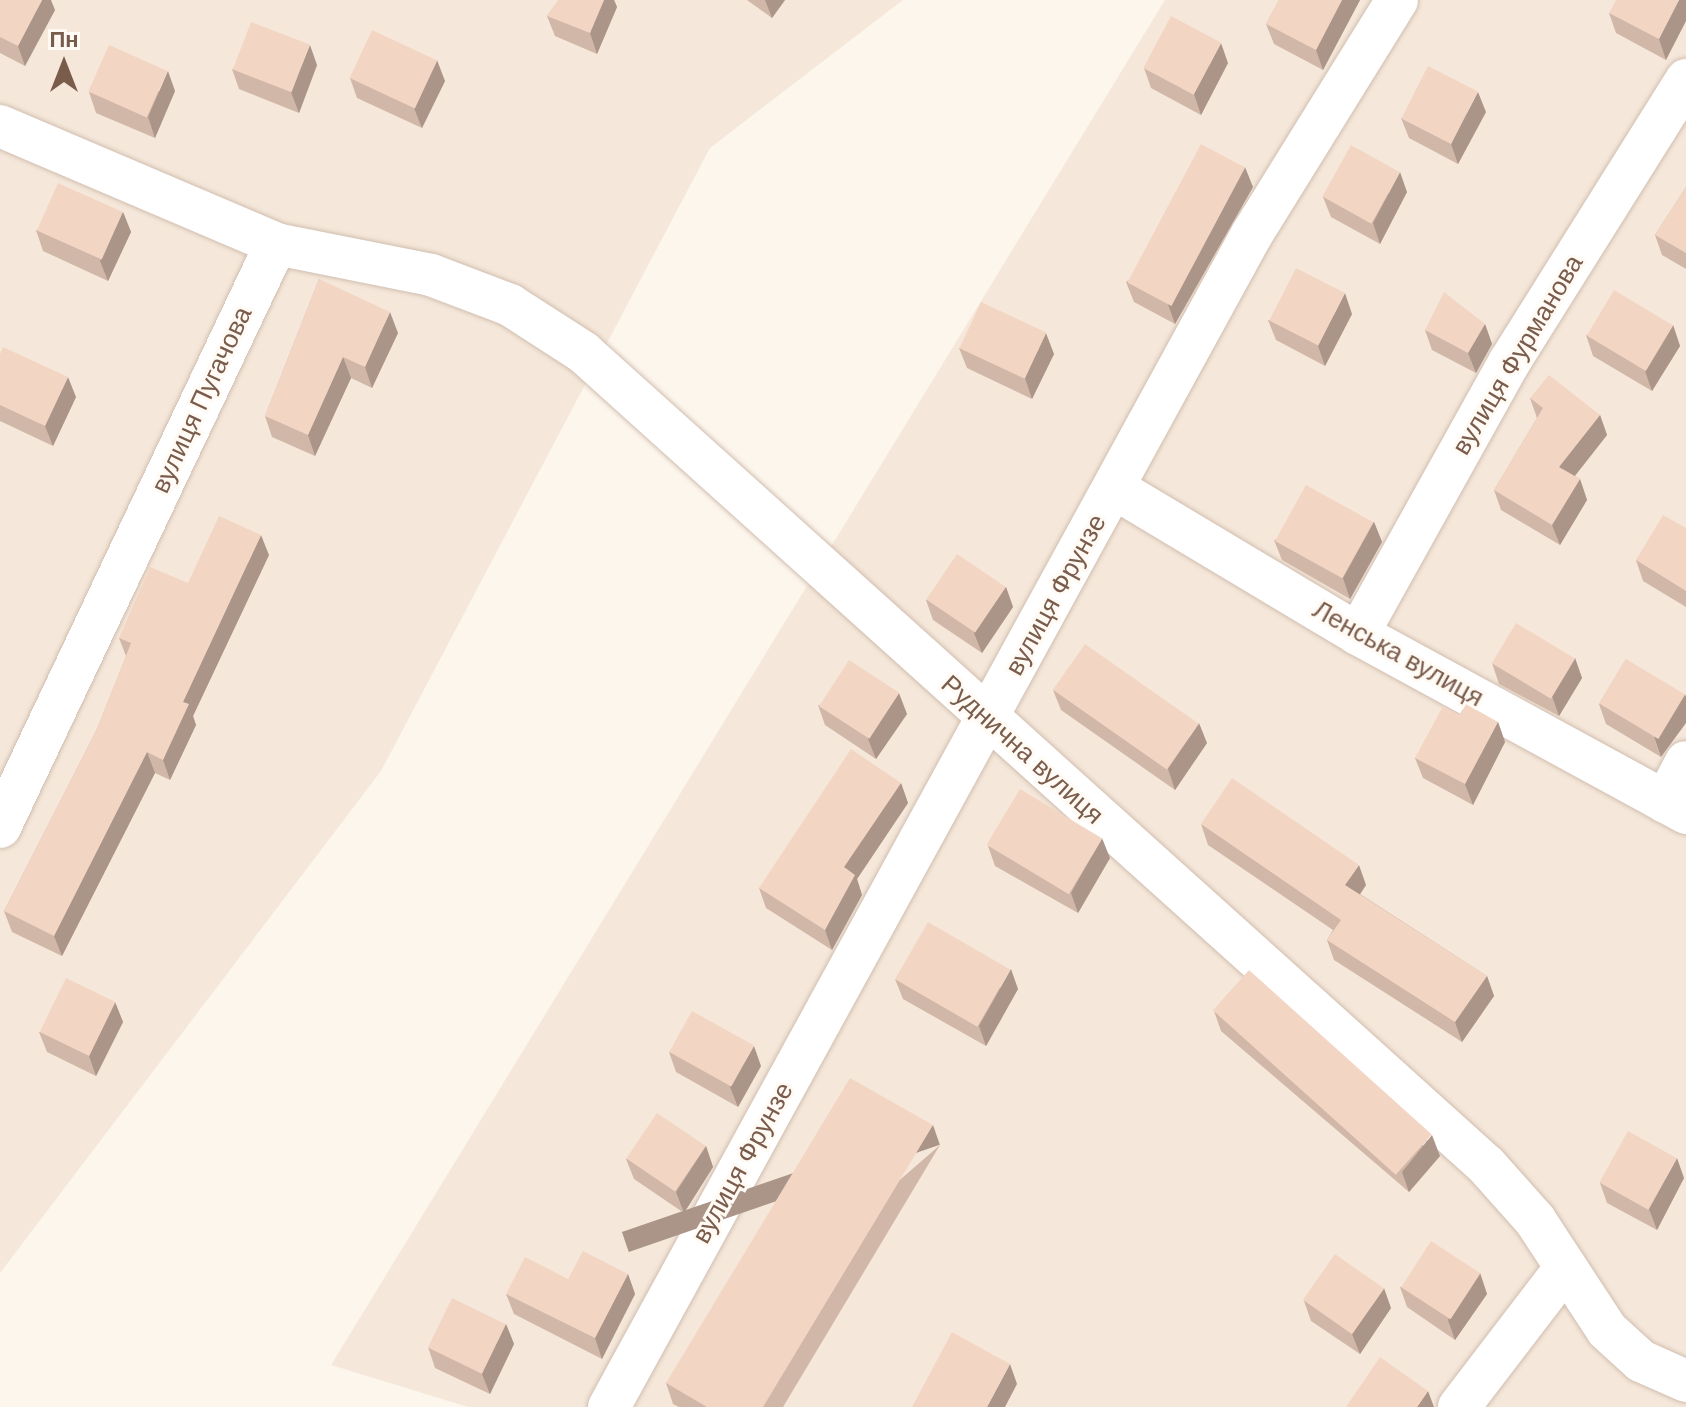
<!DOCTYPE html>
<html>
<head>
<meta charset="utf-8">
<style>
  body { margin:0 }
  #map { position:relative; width:1686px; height:1407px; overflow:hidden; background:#fdf6ec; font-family:Arial,sans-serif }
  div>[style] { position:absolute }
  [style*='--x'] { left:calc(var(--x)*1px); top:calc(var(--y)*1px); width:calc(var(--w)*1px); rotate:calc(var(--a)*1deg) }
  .residential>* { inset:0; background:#f5e8da }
  .roads { filter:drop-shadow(0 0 2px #d1beb0) drop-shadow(0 0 2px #d1beb0) }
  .minor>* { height:42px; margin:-21px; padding:0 21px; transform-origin:21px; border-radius:21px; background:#fff }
  .wall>* { inset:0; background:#d1b7a8 }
  .shaded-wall>* { inset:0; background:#aa9588; transform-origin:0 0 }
  .building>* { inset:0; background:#f3d5c3; transform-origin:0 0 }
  span { translate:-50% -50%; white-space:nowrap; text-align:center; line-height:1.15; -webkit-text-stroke:6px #fffaf3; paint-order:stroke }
  .street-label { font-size:26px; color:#7a5c4d }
  .north { position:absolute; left:24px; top:24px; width:80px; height:80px; -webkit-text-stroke:6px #fffaf3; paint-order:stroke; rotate:0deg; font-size:22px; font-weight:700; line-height:32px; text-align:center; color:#7a5c4d }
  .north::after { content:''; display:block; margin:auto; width:28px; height:36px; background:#7a5c4d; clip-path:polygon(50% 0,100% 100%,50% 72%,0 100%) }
</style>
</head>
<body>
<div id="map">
  <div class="residential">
    <i style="clip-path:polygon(0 0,903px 0,710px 148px,381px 771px,0 1273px)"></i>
    <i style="clip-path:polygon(1165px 0,1686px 0,1686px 1407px,468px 1407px,331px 1365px)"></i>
  </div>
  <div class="roads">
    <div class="minor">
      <i style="--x:0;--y:126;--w:300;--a:23.1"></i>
      <i style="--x:276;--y:244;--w:158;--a:11.3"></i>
      <i style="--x:431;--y:275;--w:85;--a:20.8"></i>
      <i style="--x:510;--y:305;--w:87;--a:32.8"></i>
      <i style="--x:583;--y:352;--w:1215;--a:42"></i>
      <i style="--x:1486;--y:1165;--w:74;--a:48.3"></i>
      <i style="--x:1535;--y:1220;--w:131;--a:56.8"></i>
      <i style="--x:1607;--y:1330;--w:46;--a:42.4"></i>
      <i style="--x:1641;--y:1361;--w:49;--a:24"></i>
      <i style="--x:1114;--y:488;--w:284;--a:30.9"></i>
      <i style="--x:1358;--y:634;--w:374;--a:28.6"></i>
      <i style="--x:1358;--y:634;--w:312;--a:-60.9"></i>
      <i style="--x:1510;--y:361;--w:332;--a:-57.9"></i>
      <i style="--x:1665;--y:802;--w:45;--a:-62.3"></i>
      <i style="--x:0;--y:827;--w:645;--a:-64.67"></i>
      <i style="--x:609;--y:1407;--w:1338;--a:-61.27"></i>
      <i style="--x:1252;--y:234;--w:275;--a:-58.2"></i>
      <i style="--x:1459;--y:1407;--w:176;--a:-52.6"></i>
    </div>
  </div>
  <div class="wall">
    <i style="clip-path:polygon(0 0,55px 10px,25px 66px,0 53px)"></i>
    <i style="clip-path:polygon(559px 0,614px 0,617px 7px,597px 54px,555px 36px,547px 16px)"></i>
    <i style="clip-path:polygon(747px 0,785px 0,772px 18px)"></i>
    <i style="clip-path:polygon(1279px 0,1360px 0,1323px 70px,1274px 44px,1266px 24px)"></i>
    <i style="clip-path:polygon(1686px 0,1666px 60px,1616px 33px,1609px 13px)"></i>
    <i style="clip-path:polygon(1228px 63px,1201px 115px,1151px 88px,1144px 68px)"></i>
    <i style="clip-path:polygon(317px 65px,299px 113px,239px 89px,232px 69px)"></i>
    <i style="clip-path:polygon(350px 78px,445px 81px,422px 128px,357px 98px)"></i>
    <i style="clip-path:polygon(175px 91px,155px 138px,96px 113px,89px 92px)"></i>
    <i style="clip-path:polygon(1486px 112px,1458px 164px,1409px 138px,1401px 118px)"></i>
    <i style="clip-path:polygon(1253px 187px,1175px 324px,1134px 302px,1126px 282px)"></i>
    <i style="clip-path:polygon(1686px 187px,1686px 269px,1662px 255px,1655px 235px)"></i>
    <i style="clip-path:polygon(1407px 192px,1380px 244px,1331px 217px,1323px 197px)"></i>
    <i style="clip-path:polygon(123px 212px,131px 232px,108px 281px,43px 251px,36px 230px)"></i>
    <i style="clip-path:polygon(319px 279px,398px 333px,372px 388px,351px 378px,315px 456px,272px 437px,265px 416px)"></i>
    <i style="clip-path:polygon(1352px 314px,1325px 366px,1276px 340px,1268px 320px)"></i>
    <i style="clip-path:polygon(1485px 324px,1492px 344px,1476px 373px,1432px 350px,1425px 330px)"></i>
    <i style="clip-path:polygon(1673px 325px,1680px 346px,1652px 391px,1593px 356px,1586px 335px)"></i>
    <i style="clip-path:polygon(959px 348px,1054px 354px,1032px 399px,967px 368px)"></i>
    <i style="clip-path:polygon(0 354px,76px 397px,53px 446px,0 421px)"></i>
    <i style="clip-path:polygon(1530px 398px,1600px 415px,1607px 435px,1575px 476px,1580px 479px,1587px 500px,1560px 545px,1501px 510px,1494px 490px,1537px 418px)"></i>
    <i style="clip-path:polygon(1374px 522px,1382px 542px,1350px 599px,1282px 560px,1274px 540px)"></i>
    <i style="clip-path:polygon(1686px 528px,1686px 607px,1643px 581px,1636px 560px)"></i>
    <i style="clip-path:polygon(269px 555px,193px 716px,196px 725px,170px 780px,155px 773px,62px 956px,12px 932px,4px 911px,97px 729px,126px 656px,119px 638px,188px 583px)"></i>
    <i style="clip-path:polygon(1006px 587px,1013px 607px,982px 653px,933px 620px,926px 600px)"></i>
    <i style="clip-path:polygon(1575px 658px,1582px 678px,1559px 716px,1499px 684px,1492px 663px)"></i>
    <i style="clip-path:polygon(1626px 659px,1661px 757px,1606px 724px,1599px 704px)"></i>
    <i style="clip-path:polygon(1053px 690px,1207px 743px,1175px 790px,1061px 710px)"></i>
    <i style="clip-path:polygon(818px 705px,907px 714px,876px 759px,825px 725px)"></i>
    <i style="clip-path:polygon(1459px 715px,1498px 722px,1505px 742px,1473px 805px,1423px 778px,1415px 758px)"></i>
    <i style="clip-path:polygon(901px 783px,908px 803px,857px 879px,862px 895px,832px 950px,766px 908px,759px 888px)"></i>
    <i style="clip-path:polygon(1201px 824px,1366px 885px,1360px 894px,1487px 976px,1494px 996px,1462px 1042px,1334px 960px,1327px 940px,1333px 930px,1208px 845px)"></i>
    <i style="clip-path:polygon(988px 846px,1110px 858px,1078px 913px,995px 866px)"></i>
    <i style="clip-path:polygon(895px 979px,1018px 989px,986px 1046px,903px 999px)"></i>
    <i style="clip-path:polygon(115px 1002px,123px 1022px,96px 1076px,47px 1052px,39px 1032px)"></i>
    <i style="clip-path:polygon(1214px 1011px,1440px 1156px,1409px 1192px,1221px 1031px)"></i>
    <i style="clip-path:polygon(669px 1052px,761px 1066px,738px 1107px,676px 1072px)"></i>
    <i style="clip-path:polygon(940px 1145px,783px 1407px,679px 1407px,673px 1404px,666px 1383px)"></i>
    <i style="clip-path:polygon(706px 1146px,713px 1167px,684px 1213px,634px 1179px,626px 1159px)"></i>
    <i style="clip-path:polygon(1684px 1178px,1657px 1230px,1607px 1203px,1600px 1183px)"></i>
    <i style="clip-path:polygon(1480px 1273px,1487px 1294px,1455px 1340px,1407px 1307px,1400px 1287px)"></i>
    <i style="clip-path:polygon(628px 1274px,635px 1294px,602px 1359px,514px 1314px,506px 1294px,568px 1279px)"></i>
    <i style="clip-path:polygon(1304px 1301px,1391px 1308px,1360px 1354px,1311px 1321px)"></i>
    <i style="clip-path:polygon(506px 1324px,514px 1344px,490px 1394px,435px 1368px,428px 1347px)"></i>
  </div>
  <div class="shaded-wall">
    <i style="clip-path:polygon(42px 0,51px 0,55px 10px,25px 66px,18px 46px)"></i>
    <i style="clip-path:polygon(604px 0,614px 0,617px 7px,597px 54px,590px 33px)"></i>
    <i style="clip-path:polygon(765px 0,785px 0,772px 18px)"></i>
    <i style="clip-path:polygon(1342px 0,1360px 0,1323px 70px,1316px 50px)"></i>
    <i style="clip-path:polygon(1679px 0,1686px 0,1686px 21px,1666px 60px,1659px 39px)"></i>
    <i style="clip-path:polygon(1221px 43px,1228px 63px,1201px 115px,1194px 94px)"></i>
    <i style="clip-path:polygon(310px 45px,317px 65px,299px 113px,291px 92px)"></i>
    <i style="clip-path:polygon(437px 60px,445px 81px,422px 128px,414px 108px)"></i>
    <i style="clip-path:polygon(168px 71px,175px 91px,155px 138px,148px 117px)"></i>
    <i style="clip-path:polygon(1478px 92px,1486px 112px,1458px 164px,1451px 144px)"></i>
    <i style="clip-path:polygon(1245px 167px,1253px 187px,1175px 324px,1168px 304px)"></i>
    <i style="clip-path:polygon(1400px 172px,1407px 192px,1380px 244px,1373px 223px)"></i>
    <i style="clip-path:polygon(123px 212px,131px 232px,108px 281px,100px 261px)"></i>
    <i style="clip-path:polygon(1345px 293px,1352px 314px,1325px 366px,1318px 346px)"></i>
    <i style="clip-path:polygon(390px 312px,398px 333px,372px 388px,365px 367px)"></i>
    <i style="clip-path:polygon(1485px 324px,1492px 344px,1476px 373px,1468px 353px)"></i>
    <i style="clip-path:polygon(1673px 325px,1680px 346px,1652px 391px,1645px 371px)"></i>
    <i style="clip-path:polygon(1046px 333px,1054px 354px,1032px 399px,1025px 378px)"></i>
    <i style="clip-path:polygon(343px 357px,351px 378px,315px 456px,308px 435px)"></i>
    <i style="clip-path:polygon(68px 377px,76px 397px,53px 446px,45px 426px)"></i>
    <i style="clip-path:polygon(1600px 415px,1607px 435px,1566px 487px,1559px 467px)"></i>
    <i style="clip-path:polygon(1580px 479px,1587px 500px,1560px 545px,1552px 525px)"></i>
    <i style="clip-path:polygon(1374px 522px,1382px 542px,1350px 599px,1343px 578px)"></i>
    <i style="clip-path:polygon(261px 535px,269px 555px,193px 716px,196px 725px,170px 780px,163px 760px,183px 702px)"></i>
    <i style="clip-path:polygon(1006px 587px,1013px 607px,982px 653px,974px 633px)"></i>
    <i style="clip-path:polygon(1575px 658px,1582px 678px,1559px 716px,1552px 696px)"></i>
    <i style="clip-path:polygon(899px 693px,907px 714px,876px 759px,868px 739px)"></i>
    <i style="clip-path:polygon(1685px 694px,1686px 697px,1686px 723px,1661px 757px,1654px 737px)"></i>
    <i style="clip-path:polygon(1498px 722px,1505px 742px,1473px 805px,1465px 784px)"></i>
    <i style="clip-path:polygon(1199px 723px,1207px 743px,1175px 790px,1168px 769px)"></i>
    <i style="clip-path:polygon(147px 752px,155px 773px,62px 956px,54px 936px)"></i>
    <i style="clip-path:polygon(901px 783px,908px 803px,857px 879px,862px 895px,832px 950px,825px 930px,844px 867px)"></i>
    <i style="clip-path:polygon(1102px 838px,1110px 858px,1078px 913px,1071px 893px)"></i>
    <i style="clip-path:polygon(1359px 865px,1366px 885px,1353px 905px,1345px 885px)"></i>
    <i style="clip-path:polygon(1011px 969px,1018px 989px,986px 1046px,979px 1026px)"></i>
    <i style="clip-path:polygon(1487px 976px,1494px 996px,1462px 1042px,1455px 1022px)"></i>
    <i style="clip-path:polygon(115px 1002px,123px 1022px,96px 1076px,89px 1056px)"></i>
    <i style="clip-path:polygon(754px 1046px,761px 1066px,738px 1107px,730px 1087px)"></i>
    <i style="left:933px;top:1125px;width:21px;height:329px;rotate:71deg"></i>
    <i style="clip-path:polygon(1432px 1135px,1440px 1156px,1409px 1192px,1402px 1172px)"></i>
    <i style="clip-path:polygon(706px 1146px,713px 1167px,684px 1213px,676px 1192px)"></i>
    <i style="clip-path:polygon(1677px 1158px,1684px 1178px,1657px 1230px,1649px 1209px)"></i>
    <i style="clip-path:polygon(1480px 1273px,1487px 1294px,1455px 1340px,1448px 1320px)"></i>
    <i style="clip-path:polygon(628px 1274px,635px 1294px,602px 1359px,595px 1338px)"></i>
    <i style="clip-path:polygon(1384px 1288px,1391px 1308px,1360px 1354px,1352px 1334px)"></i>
    <i style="clip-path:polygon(506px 1324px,514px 1344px,490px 1394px,482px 1374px)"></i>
    <i style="clip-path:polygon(1010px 1364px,1017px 1384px,1005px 1407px,987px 1407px)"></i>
    <i style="clip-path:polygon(1428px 1391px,1434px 1407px,1417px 1407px)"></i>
  </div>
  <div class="building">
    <i style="clip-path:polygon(0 0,42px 0,18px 46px,0 37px)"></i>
    <i style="clip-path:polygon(559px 0,604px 0,590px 33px,547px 16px)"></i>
    <i style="clip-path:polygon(1279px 0,1342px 0,1316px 50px,1266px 24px)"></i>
    <i style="clip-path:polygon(1616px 0,1679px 0,1659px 39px,1609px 13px)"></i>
    <i style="left:1171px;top:16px;width:57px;height:59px;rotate:28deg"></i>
    <i style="left:251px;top:22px;width:63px;height:51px;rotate:21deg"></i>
    <i style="left:372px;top:30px;width:72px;height:53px;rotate:25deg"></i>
    <i style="left:109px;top:45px;width:64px;height:51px;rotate:24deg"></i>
    <i style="left:1428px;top:66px;width:56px;height:59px;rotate:27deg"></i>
    <i style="left:1201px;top:144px;width:50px;height:157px;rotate:28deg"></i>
    <i style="left:1351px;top:145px;width:56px;height:59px;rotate:29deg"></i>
    <i style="left:58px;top:183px;width:71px;height:52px;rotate:24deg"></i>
    <i style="clip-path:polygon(1686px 187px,1686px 253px,1655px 235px)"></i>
    <i style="left:1296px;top:268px;width:55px;height:59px;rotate:27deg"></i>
    <i style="clip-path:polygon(319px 279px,390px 312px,365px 367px,343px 357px,308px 435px,265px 416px)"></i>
    <i style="left:1614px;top:290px;width:69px;height:53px;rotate:31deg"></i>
    <i style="clip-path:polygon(1444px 292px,1485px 324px,1468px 353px,1425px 330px)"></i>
    <i style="left:981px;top:302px;width:72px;height:51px;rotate:25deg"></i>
    <i style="clip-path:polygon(3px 347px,68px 377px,45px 426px,0 405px,0 354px)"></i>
    <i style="clip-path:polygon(1549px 375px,1600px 415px,1559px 467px,1580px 479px,1552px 525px,1494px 490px,1543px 408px,1530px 398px)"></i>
    <i style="left:1306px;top:485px;width:77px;height:64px;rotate:29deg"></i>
    <i style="clip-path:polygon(1663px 515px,1686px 528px,1686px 591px,1636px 560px)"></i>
    <i style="clip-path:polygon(219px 516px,261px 535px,183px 702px,189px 704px,163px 760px,147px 752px,54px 936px,4px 911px,97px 729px,131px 643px,119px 638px,150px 567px,188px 583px)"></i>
    <i style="left:957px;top:554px;width:59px;height:55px;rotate:34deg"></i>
    <i style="left:1516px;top:623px;width:69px;height:47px;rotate:31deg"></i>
    <i style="left:1085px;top:644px;width:139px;height:56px;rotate:35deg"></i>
    <i style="left:1626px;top:659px;width:69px;height:52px;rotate:31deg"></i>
    <i style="left:849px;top:660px;width:60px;height:55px;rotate:33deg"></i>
    <i style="clip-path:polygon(1466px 704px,1498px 722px,1465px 784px,1415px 758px,1443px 706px,1459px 715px)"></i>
    <i style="clip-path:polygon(851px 749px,901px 783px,844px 867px,855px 875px,825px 930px,759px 888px)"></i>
    <i style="clip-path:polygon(1232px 778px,1359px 865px,1345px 885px,1487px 976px,1455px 1022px,1327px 940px,1341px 920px,1201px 824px)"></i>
    <i style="left:1020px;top:789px;width:96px;height:65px;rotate:31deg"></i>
    <i style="left:928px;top:922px;width:95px;height:66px;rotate:30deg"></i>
    <i style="left:1249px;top:970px;width:246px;height:54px;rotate:42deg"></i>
    <i style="left:66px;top:978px;width:55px;height:60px;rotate:26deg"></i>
    <i style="left:692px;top:1011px;width:71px;height:47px;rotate:29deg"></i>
    <i style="clip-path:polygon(850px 1078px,933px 1125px,763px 1407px,707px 1407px,666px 1383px)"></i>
    <i style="left:657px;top:1113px;width:59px;height:55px;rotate:34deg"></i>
    <i style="left:1628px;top:1131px;width:56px;height:59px;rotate:29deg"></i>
    <i style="left:1431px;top:1241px;width:59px;height:55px;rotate:33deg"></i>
    <i style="clip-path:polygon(583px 1251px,628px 1274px,595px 1338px,506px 1294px,525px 1257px,568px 1279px)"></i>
    <i style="left:1335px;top:1254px;width:60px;height:56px;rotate:35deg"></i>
    <i style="left:452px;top:1298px;width:60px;height:55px;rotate:26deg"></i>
    <i style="clip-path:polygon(952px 1332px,1010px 1364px,987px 1407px,912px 1407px)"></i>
    <i style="clip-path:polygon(1380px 1357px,1428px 1391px,1417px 1407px,1346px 1407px)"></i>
  </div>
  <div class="street-label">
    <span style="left:1518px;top:355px;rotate:-59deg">вулиця Фурманова</span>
    <span style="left:202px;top:400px;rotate:-65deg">вулиця Пугачова</span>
    <span style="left:1056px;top:595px;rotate:-61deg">вулиця Фрунзе</span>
    <span style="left:1398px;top:654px;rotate:29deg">Ленська вулиця</span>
    <span style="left:1022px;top:750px;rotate:42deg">Руднична вулиця</span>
    <span style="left:743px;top:1163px;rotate:-61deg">вулиця Фрунзе</span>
  </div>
  <div class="north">Пн</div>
</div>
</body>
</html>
